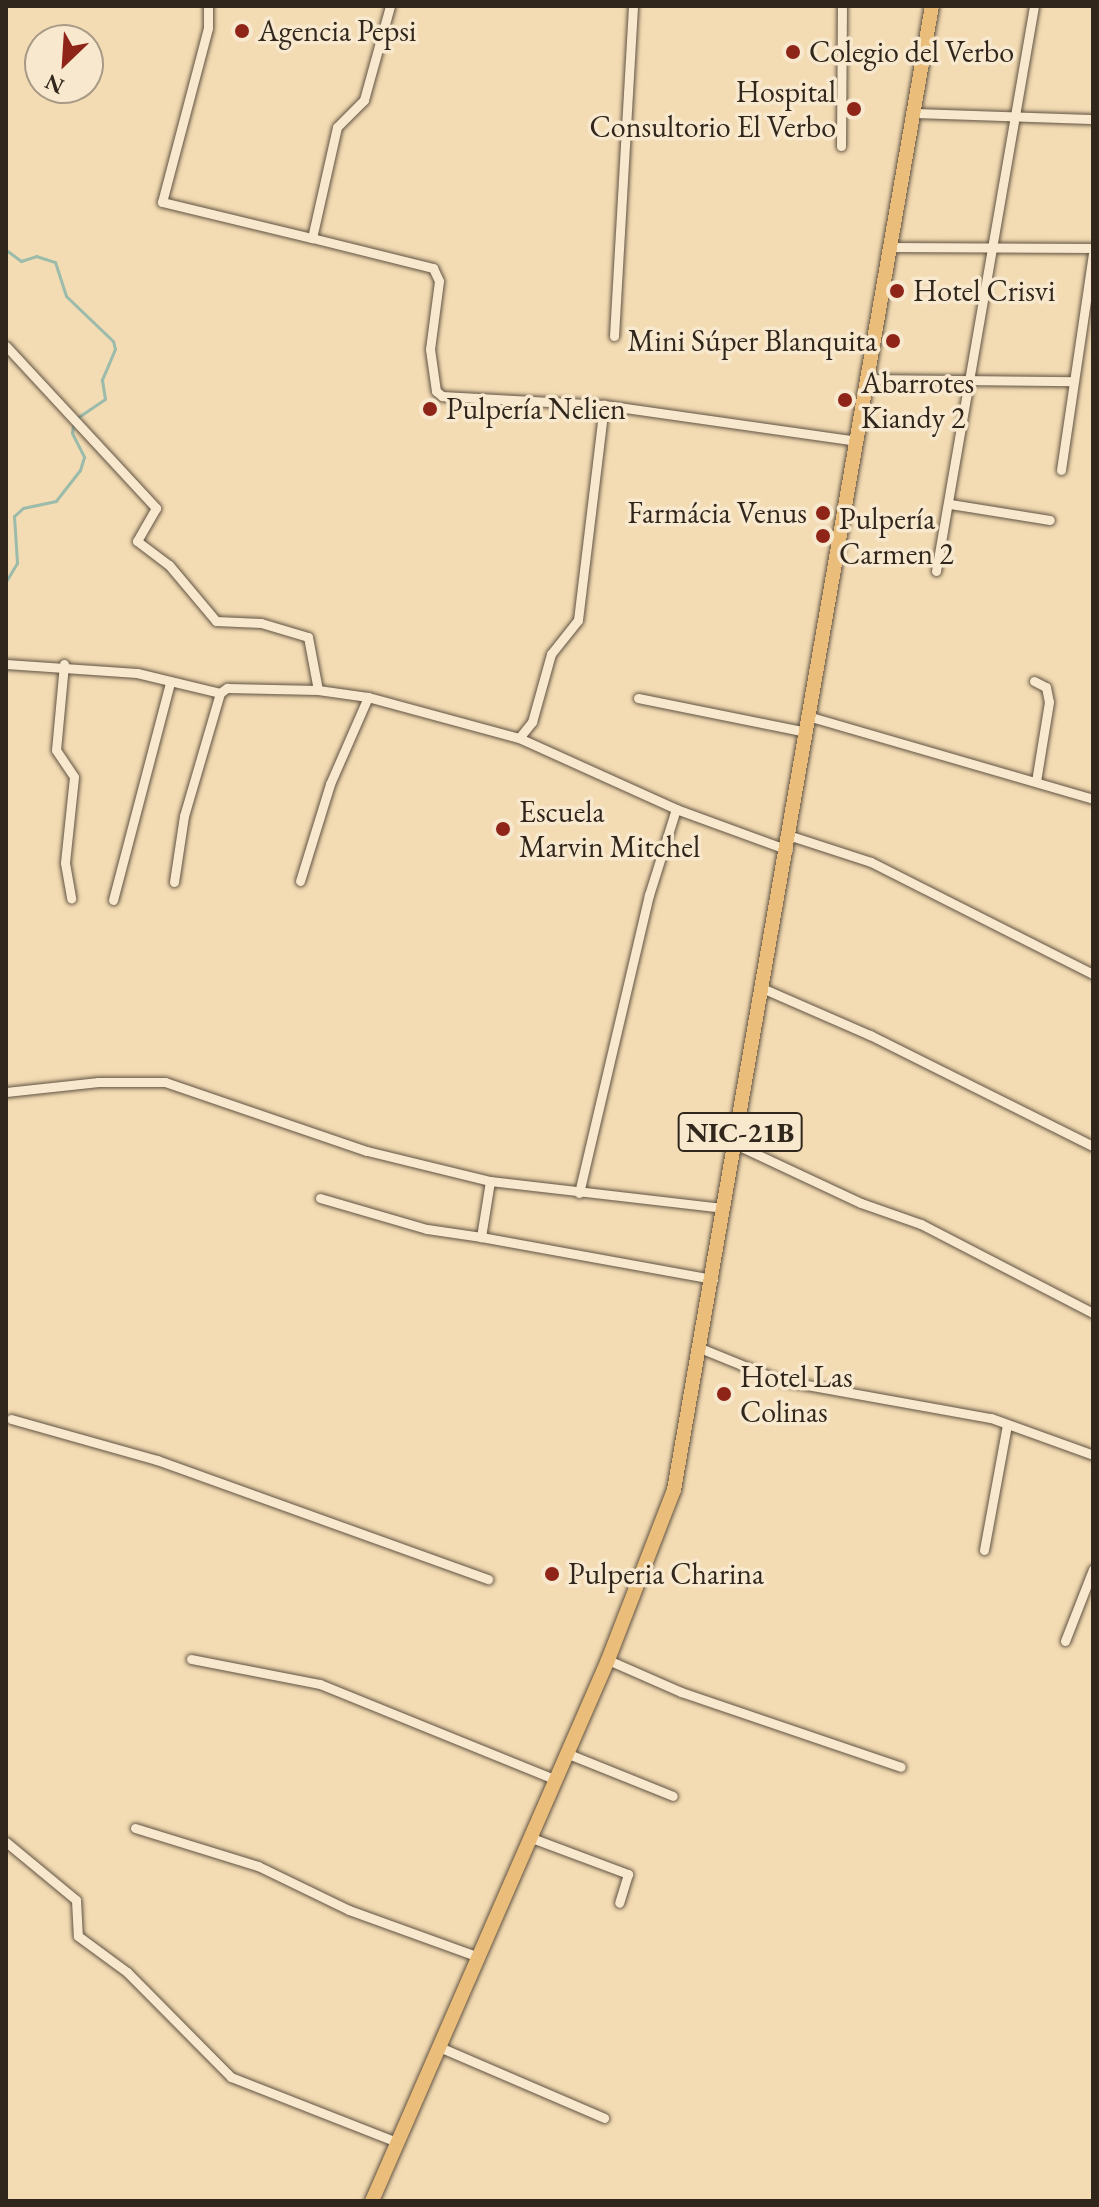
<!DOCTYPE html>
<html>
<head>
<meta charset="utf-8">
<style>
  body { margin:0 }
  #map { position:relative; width:1099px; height:2207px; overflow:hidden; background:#f3dbb3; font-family:"EB Garamond",serif }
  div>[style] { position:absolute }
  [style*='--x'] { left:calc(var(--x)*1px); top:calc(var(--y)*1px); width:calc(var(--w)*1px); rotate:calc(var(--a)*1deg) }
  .stream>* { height:3px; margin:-1.5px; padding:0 1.5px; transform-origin:1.5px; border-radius:1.5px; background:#9bbbab }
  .roads { filter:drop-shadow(0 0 2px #615342) drop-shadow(0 0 2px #615342) }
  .minor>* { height:9px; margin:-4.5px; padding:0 4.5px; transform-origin:4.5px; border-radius:4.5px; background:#f7e8ce }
  .highway>* { height:14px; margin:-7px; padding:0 7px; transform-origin:7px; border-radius:7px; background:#eabe7a }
  .dots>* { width:22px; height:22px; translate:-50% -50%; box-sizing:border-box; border:4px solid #f7e8ce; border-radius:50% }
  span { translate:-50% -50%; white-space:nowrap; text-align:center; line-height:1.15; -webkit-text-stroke:7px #f7e8ce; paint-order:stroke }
  .shield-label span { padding:2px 6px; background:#f7e8ce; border:2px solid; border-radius:6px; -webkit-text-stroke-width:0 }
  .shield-label { font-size:28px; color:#30261c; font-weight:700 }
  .poi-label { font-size:30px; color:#30261c }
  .left { translate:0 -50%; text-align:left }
  .right { translate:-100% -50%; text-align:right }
  .frame { position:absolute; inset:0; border:8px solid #30261c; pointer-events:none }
  .north { position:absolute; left:24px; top:24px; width:80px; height:80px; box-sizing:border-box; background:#f7e8ce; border:2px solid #a79a87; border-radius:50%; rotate:205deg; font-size:22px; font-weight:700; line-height:32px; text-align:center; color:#30261c }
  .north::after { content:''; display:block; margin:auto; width:28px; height:36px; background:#8f2418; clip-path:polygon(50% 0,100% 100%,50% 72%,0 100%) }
</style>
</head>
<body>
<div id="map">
  <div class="stream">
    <i style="--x:6;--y:250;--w:19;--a:36"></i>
    <i style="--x:21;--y:261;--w:16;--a:-18"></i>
    <i style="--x:36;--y:256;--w:20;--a:18"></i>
    <i style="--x:55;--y:262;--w:36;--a:72"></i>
    <i style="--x:66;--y:296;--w:65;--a:43.8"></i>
    <i style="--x:113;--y:341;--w:8;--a:76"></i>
    <i style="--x:115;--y:349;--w:34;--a:113"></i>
    <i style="--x:102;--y:380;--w:19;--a:81"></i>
    <i style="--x:105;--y:399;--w:37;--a:146"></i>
    <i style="--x:74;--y:420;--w:13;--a:99"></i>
    <i style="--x:72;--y:433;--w:27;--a:63"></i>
    <i style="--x:84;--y:457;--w:14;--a:107"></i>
    <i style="--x:80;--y:470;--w:39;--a:128"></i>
    <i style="--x:56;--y:501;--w:34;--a:168"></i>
    <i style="--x:23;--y:508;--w:12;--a:138"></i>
    <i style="--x:14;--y:516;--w:47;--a:86.3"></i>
    <i style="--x:17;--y:563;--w:21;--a:121"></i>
  </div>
  <div class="roads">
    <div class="minor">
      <i style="--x:208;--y:6;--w:22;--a:90"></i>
      <i style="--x:208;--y:28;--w:180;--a:104.8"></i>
      <i style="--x:162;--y:202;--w:154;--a:13.5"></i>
      <i style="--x:390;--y:6;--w:98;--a:105.5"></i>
      <i style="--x:364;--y:100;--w:38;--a:135"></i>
      <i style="--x:337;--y:127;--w:114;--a:102.7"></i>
      <i style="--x:312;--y:238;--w:125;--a:13.9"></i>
      <i style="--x:433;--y:268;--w:14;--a:65"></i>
      <i style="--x:439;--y:281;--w:69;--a:97.5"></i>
      <i style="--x:430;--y:349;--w:42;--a:81.9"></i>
      <i style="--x:436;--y:391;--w:8;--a:40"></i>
      <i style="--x:442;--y:396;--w:162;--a:3.2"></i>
      <i style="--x:604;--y:405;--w:256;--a:8.1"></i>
      <i style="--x:912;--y:113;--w:181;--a:1.9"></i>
      <i style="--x:841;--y:146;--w:140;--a:-89.6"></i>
      <i style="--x:890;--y:247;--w:203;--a:0.3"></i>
      <i style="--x:614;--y:336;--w:331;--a:-86.7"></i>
      <i style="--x:6;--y:346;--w:221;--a:47.2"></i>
      <i style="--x:156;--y:508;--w:38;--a:120"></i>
      <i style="--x:137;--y:541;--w:40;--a:37"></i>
      <i style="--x:169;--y:565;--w:73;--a:50"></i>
      <i style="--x:216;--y:621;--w:45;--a:2.5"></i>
      <i style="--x:261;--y:623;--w:49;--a:16.6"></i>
      <i style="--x:308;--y:637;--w:54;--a:79.3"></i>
      <i style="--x:318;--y:690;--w:50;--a:8"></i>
      <i style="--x:368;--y:697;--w:156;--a:15.2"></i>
      <i style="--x:519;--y:738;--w:172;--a:24.3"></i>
      <i style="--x:676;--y:809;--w:119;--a:20.1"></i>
      <i style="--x:868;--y:379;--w:205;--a:0.6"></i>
      <i style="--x:1061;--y:470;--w:218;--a:-81.6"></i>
      <i style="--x:950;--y:504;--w:101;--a:9.1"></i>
      <i style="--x:936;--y:571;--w:573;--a:-80.16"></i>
      <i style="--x:6;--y:664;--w:131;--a:3.9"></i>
      <i style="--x:137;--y:673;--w:85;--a:13.5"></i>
      <i style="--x:220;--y:693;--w:9;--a:-36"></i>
      <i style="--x:227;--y:688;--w:91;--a:1.3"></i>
      <i style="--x:64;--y:664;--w:86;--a:95.3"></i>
      <i style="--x:56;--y:750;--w:32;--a:56"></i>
      <i style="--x:74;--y:777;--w:86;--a:96"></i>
      <i style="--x:65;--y:863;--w:36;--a:80"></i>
      <i style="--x:1034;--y:681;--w:13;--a:27"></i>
      <i style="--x:1046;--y:687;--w:15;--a:79"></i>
      <i style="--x:1049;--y:702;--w:80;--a:99.3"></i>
      <i style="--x:638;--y:698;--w:172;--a:11.4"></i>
      <i style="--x:811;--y:717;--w:294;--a:16.2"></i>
      <i style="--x:519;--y:738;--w:21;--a:-51"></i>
      <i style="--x:532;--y:722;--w:71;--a:-74.4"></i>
      <i style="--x:551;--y:654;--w:43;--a:-51.5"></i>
      <i style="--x:578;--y:620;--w:217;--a:-83.1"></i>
      <i style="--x:791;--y:836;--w:84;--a:18"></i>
      <i style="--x:871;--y:862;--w:249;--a:26.8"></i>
      <i style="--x:300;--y:881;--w:102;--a:-72.8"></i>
      <i style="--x:330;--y:784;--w:95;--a:-66.4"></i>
      <i style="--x:174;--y:882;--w:67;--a:-81.4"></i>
      <i style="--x:184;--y:816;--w:128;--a:-73.7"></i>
      <i style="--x:113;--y:900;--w:225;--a:-75.3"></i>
      <i style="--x:764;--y:989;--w:116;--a:23.5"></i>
      <i style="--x:870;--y:1035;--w:249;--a:26.5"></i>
      <i style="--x:6;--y:1092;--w:93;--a:-6.2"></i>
      <i style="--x:98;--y:1082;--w:67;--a:0"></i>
      <i style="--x:165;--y:1082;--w:213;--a:18.9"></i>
      <i style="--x:367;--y:1151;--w:127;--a:13.7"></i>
      <i style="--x:490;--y:1181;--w:236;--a:6.6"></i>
      <i style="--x:737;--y:1145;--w:137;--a:25.1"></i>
      <i style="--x:861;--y:1203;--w:64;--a:19.3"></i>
      <i style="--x:921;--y:1224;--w:194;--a:27.4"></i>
      <i style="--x:490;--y:1181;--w:57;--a:99.1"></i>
      <i style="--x:481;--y:1237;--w:236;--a:10.3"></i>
      <i style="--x:579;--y:1193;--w:306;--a:-76.8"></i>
      <i style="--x:649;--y:895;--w:90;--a:-72.6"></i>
      <i style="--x:320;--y:1198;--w:111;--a:16.2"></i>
      <i style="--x:427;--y:1229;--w:55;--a:8.4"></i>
      <i style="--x:700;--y:1348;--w:85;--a:22.1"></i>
      <i style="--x:779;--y:1380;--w:215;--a:10.2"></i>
      <i style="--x:991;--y:1418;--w:109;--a:19.9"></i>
      <i style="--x:11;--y:1419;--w:152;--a:15.7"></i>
      <i style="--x:157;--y:1460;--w:352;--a:19.8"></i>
      <i style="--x:984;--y:1550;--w:127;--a:-79.6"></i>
      <i style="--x:1065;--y:1641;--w:77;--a:-68.7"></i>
      <i style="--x:191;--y:1659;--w:131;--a:11"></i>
      <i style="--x:320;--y:1684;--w:253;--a:22.1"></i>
      <i style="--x:608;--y:1660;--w:80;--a:23.7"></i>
      <i style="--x:681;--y:1692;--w:232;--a:18.8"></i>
      <i style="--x:566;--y:1753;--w:115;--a:21.9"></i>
      <i style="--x:135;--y:1828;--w:129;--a:17.2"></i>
      <i style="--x:258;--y:1866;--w:101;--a:25.8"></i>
      <i style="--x:349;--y:1910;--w:135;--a:19.9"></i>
      <i style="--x:529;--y:1837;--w:106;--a:20.5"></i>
      <i style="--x:628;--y:1874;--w:30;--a:107"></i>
      <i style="--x:6;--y:1842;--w:91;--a:39.6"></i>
      <i style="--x:76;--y:1900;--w:36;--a:87"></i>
      <i style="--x:78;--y:1936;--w:61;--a:36.3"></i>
      <i style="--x:127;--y:1972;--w:148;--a:45.3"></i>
      <i style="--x:231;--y:2077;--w:180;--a:21.4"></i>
      <i style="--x:437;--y:2046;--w:182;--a:23.3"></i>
    </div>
    <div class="highway">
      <i style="--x:372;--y:2201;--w:590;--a:-66.43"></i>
      <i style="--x:608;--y:1660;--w:182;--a:-68.8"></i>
      <i style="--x:674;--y:1490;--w:1506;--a:-80.14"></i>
    </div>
  </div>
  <div class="dots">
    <i style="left:242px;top:31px;background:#8f2418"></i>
    <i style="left:793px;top:52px;background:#8f2418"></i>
    <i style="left:854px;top:109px;background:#8f2418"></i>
    <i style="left:897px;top:291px;background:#8f2418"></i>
    <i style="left:893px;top:341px;background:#8f2418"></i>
    <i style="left:845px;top:400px;background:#8f2418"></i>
    <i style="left:430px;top:409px;background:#8f2418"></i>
    <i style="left:823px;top:513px;background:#8f2418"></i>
    <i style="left:823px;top:536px;background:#8f2418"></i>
    <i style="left:503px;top:829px;background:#8f2418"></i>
    <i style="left:724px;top:1394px;background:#8f2418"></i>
    <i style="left:552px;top:1574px;background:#8f2418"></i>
  </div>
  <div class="shield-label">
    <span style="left:740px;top:1132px">NIC-21B</span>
  </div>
  <div class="poi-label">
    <span class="left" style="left:258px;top:31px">Agencia Pepsi</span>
    <span class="left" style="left:809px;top:52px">Colegio del Verbo</span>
    <span class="right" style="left:836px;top:109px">Hospital<br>Consultorio El Verbo</span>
    <span class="left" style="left:913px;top:291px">Hotel Crisvi</span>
    <span class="right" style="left:877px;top:341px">Mini Súper Blanquita</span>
    <span class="left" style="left:861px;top:400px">Abarrotes<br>Kiandy 2</span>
    <span class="left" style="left:446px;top:409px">Pulpería Nelien</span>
    <span class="right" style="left:807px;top:513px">Farmácia Venus</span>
    <span class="left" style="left:839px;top:536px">Pulpería<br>Carmen 2</span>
    <span class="left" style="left:519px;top:829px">Escuela<br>Marvin Mitchel</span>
    <span class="left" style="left:740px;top:1394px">Hotel Las<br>Colinas</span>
    <span class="left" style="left:568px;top:1574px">Pulperia Charina</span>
  </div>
  <div class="frame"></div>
  <div class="north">N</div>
</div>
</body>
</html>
